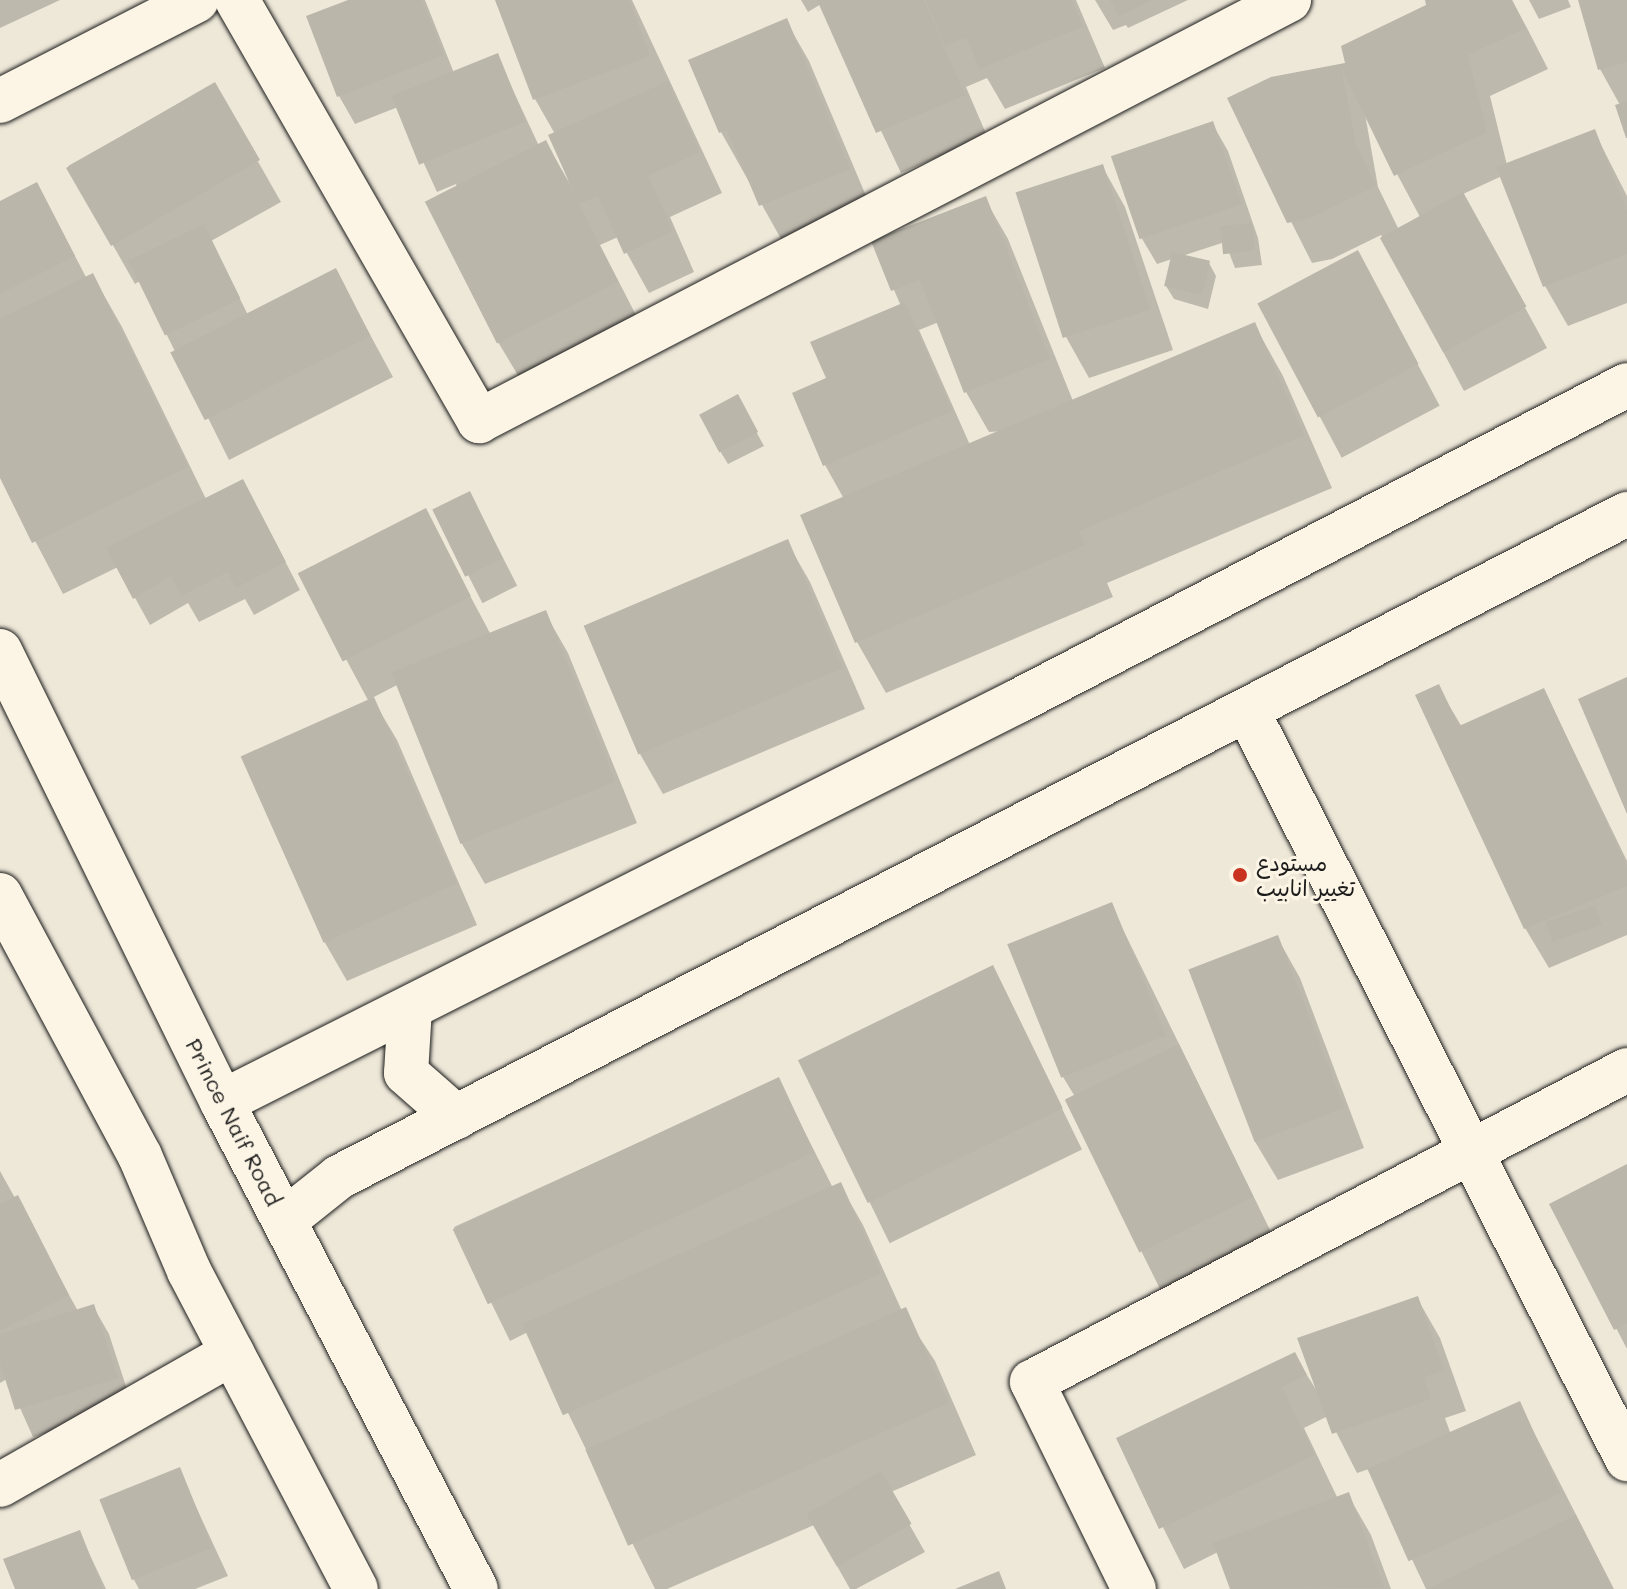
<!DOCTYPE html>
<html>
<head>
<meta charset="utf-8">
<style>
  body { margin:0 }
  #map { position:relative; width:1627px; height:1589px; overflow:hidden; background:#eee8d9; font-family:Mali,"Playpen Sans Arabic",sans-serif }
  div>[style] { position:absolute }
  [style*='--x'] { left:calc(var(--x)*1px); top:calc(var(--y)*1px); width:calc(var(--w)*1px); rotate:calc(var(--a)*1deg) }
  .shadow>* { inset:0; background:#0003; transform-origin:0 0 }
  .building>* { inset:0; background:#bab6aa; transform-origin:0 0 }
  .roads { filter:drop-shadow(0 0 2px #1c1c1c) drop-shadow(0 0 2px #1c1c1c) }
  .street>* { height:44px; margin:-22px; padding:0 22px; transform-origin:22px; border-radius:22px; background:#fcf5e5 }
  .secondary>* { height:44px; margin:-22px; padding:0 22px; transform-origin:22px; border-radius:22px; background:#fcf5e5 }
  .primary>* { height:44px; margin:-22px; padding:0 22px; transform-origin:22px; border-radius:22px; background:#fcf5e5 }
  .dots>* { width:22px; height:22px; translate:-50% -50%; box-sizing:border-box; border:4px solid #fcf5e5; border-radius:50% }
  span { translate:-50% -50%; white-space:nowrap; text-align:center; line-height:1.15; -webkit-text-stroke:6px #fcf5e5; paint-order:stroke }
  .poi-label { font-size:22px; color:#1c1c1c }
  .left { translate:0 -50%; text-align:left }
  .street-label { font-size:22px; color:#1c1c1c }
</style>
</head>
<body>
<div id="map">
  <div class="shadow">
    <i style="clip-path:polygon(0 0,60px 0,0 28px)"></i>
    <i style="clip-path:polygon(354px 0,425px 0,454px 73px,497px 56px,539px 146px,546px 143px,569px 182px,555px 134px,535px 99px,497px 0,632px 0,722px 193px,670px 217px,694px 272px,649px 293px,618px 237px,600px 245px,640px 323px,522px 382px,498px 342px,456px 184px,437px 192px,398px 107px,355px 124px,339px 96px,309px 18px)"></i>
    <i style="clip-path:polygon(801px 0,1076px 0,1105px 68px,1005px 109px,987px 78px,966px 87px,987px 136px,901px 173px,821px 4px,808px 12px)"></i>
    <i style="clip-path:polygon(1095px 0,1188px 0,1128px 28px,1126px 25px,1113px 30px)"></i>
    <i style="clip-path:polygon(evenodd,1427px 0,1512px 0,1527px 28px,1548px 69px,1490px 96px,1507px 165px,1594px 131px,1627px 196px,1627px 303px,1568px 326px,1545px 286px,1502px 176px,1463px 194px,1547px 348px,1464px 391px,1381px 235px,1332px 259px,1312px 263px,1229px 99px,1347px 65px,1428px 6px,1427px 0,1365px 114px,1420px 217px,1398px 228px,1378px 187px,1365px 114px)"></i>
    <i style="clip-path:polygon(1529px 0,1568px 0,1571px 7px,1539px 19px)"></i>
    <i style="clip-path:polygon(1580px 0,1627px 0,1627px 133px,1620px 105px,1600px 69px)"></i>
    <i style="clip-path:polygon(786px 21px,809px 61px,872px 210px,785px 246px,721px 132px)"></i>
    <i style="clip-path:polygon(214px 84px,281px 202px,211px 241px,248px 315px,335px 270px,393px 377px,229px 460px,140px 281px,135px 284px,68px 166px)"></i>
    <i style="clip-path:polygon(1212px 123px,1228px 151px,1258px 238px,1262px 265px,1235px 268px,1225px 242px,1182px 256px,1209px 263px,1216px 276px,1208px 309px,1174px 299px,1166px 286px,1172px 259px,1157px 264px,1141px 237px)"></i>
    <i style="clip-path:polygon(1102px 166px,1125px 207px,1173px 350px,1089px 378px,1066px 337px)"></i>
    <i style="clip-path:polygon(evenodd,985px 199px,1008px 239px,1073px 401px,1254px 324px,1283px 376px,1332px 488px,1107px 583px,1113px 597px,886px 693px,857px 642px,844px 499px,825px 465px,829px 380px,901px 306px,873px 242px,985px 199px,939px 322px,966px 392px,989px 432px,1004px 431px,970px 445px,919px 330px,939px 322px)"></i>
    <i style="clip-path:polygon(0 203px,52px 212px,87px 279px,93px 276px,122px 327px,206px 499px,258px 509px,300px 590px,254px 615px,245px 599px,199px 622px,188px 603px,150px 625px,118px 567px,63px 594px,0 474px)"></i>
    <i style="left:1358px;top:252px;width:174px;height:111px;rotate:62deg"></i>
    <i style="clip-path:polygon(737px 397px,764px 446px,728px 464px,720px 451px)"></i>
    <i style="left:470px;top:493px;width:104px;height:39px;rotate:63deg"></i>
    <i style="clip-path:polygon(425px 511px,491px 635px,545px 613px,568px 653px,637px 823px,485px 884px,462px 844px,397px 685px,372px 698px,397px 740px,477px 925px,347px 981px,324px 941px,369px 702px,301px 575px)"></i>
    <i style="clip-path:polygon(787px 542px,810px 582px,865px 709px,663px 794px,640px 754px)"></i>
    <i style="clip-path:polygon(1438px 687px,1462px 727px,1544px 690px,1627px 861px,1627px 935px,1549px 968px,1525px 928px)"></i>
    <i style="clip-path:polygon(1111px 905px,1274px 1238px,1161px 1291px,1066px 1099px,1074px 1095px,1063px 1077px)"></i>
    <i style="clip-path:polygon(1277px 937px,1300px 978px,1364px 1148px,1278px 1180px,1254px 1140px)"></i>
    <i style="left:993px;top:967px;width:203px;height:214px;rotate:64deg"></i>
    <i style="clip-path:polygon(778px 1079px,833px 1188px,840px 1185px,863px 1225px,902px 1311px,935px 1361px,976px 1455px,891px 1492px,925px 1552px,856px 1589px,850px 1589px,814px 1525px,667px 1589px,655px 1589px,528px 1332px,510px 1341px,454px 1227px)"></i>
    <i style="clip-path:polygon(1627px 1167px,1627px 1349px,1552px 1205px)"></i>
    <i style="clip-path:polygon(0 1171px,78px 1311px,93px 1306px,109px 1334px,132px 1405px,33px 1437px,7px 1379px,0 1383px)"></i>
    <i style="clip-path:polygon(1417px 1298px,1440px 1338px,1466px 1411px,1445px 1418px,1450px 1432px,1519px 1403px,1614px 1589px,1426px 1589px,1369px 1469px,1357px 1473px,1328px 1416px,1304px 1428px,1338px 1499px,1348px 1495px,1371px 1535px,1391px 1589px,1232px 1589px,1218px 1552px,1184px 1569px,1118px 1438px,1294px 1355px,1319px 1394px)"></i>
    <i style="clip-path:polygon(179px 1470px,228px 1576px,195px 1589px,139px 1589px,134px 1580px)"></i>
    <i style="clip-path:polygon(79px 1532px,106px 1589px,17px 1589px)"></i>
  </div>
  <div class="building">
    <i style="clip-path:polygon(348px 0,422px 0,444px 55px,337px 97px,306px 16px)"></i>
    <i style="clip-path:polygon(495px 0,629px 0,650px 56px,533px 100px)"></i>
    <i style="clip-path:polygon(817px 0,924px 0,965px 95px,876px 133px)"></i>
    <i style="clip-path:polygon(926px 0,1072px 0,1083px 27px,979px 69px,967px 37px,945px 46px)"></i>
    <i style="clip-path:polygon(1110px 0,1153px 0,1119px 16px)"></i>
    <i style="clip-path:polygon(1425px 0,1512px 0,1526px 28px,1468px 55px,1487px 132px,1394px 176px,1341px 67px,1356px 144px,1376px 186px,1308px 219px,1287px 223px,1227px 98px,1271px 77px,1345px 63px,1341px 46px,1426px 5px)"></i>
    <i style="clip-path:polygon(1578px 0,1627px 0,1627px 62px,1598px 70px)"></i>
    <i style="clip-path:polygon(787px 18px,850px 169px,759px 206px,727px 130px,719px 133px,688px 60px)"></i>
    <i style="left:498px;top:53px;width:74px;height:115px;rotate:68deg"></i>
    <i style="clip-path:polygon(668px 81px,700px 152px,648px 176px,673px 231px,624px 254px,598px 196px,579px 204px,548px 135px)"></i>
    <i style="left:215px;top:82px;width:90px;height:172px;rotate:60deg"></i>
    <i style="clip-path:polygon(1627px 101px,1627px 138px,1626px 138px,1615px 105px)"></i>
    <i style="left:1213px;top:121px;width:88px;height:108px;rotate:71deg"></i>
    <i style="clip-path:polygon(1595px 129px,1627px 211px,1627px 254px,1543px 287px,1496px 167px)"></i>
    <i style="left:546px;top:140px;width:159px;height:136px;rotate:63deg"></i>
    <i style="left:1103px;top:164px;width:153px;height:92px;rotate:72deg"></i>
    <i style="clip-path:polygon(37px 182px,75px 256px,0 294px,0 201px)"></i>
    <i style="left:1463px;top:192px;width:131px;height:95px;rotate:61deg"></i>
    <i style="clip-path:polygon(986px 196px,1050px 359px,964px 393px,920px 280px,891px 291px,871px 241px)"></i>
    <i style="left:1252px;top:223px;width:28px;height:32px;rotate:84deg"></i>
    <i style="left:204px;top:224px;width:83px;height:84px;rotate:64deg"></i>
    <i style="left:1358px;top:250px;width:129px;height:114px;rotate:62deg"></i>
    <i style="left:1172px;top:252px;width:39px;height:35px;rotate:13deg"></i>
    <i style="left:336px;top:268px;width:76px;height:186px;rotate:63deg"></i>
    <i style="clip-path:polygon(93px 273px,188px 467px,32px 543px,0 478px,0 319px)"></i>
    <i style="clip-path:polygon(905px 302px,952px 411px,823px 466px,792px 393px,826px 378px,810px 342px)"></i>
    <i style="clip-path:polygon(1255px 322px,1304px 436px,1079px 531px,1085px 545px,855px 643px,800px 515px)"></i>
    <i style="left:738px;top:394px;width:43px;height:44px;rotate:62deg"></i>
    <i style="clip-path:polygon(243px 479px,286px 562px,236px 588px,228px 572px,181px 596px,171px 576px,133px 599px,106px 548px)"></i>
    <i style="left:470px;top:491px;width:75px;height:42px;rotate:64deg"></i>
    <i style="left:426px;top:508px;width:99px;height:144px;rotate:63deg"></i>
    <i style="left:788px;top:539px;width:140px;height:222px;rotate:67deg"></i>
    <i style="left:546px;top:610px;width:185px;height:167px;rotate:68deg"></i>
    <i style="clip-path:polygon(1627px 677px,1627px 814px,1578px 699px)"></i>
    <i style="clip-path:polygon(1439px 684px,1459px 726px,1544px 688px,1627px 866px,1627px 886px,1524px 929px,1415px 695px)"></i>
    <i style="left:374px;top:697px;width:204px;height:146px;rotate:66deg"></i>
    <i style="left:1112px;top:902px;width:144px;height:113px;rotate:68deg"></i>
    <i style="left:1595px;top:905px;width:21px;height:52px;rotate:71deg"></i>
    <i style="left:1278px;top:935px;width:185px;height:96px;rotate:69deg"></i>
    <i style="left:993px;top:965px;width:159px;height:217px;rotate:64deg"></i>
    <i style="left:1179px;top:1044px;width:170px;height:127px;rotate:64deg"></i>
    <i style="left:779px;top:1077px;width:83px;height:360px;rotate:65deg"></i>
    <i style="clip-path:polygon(1627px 1164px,1627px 1324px,1614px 1330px,1549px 1204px)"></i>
    <i style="left:841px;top:1182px;width:100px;height:349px;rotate:66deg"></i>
    <i style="clip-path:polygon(18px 1195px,69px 1295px,0 1331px,0 1204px)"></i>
    <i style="clip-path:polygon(1418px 1296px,1444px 1370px,1424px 1377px,1431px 1399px,1332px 1434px,1297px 1338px)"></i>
    <i style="clip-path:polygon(94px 1304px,118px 1378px,15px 1410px,0 1363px,0 1334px)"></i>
    <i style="left:906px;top:1307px;width:105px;height:351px;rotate:66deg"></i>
    <i style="clip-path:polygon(1295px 1352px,1307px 1375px,1282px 1387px,1315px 1455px,1159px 1529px,1116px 1438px)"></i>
    <i style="left:1520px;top:1401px;width:101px;height:167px;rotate:66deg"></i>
    <i style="left:180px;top:1467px;width:87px;height:87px;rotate:68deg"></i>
    <i style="left:881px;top:1471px;width:61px;height:86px;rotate:60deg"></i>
    <i style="clip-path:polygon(1349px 1492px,1384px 1588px,1230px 1589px,1213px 1543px)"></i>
    <i style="clip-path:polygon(1576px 1515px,1613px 1589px,1428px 1589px)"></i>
    <i style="clip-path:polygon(80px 1530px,103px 1589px,15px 1589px,3px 1559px)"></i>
    <i style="clip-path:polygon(999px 1571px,1006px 1589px,955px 1589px)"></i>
  </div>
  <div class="roads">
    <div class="street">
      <i style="--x:237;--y:0;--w:486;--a:60.1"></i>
      <i style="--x:479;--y:421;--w:913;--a:-27.46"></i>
      <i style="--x:0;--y:101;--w:221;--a:-27.1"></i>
      <i style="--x:1248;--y:712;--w:838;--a:63.1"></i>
      <i style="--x:0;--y:1485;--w:267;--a:-29.6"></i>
      <i style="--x:1134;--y:1589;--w:231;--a:-116.2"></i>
      <i style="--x:1032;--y:1382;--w:672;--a:-27.67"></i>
    </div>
    <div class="secondary">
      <i style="--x:410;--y:1008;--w:65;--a:93.5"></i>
      <i style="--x:406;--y:1073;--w:67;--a:41.3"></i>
      <i style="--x:222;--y:1102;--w:891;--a:-26.74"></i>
      <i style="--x:1018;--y:701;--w:686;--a:-27.42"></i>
      <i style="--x:285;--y:1220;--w:69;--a:-38.5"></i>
      <i style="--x:339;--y:1177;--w:1449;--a:-27.24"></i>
    </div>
    <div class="primary">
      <i style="--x:0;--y:651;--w:503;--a:63.79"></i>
      <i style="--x:222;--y:1102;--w:549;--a:62.46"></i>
      <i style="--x:0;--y:895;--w:296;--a:61.8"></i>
      <i style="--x:140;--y:1156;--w:125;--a:66.9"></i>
      <i style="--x:189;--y:1271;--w:359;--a:62.3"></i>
    </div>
  </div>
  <div class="dots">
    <i style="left:1240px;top:875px;background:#c8321e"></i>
  </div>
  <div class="poi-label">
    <span class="left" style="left:1256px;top:875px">مستودع<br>تغيير انابيب</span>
  </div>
  <div class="street-label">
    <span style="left:234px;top:1122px;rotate:63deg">Prince Naif Road</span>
  </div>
</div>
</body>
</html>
